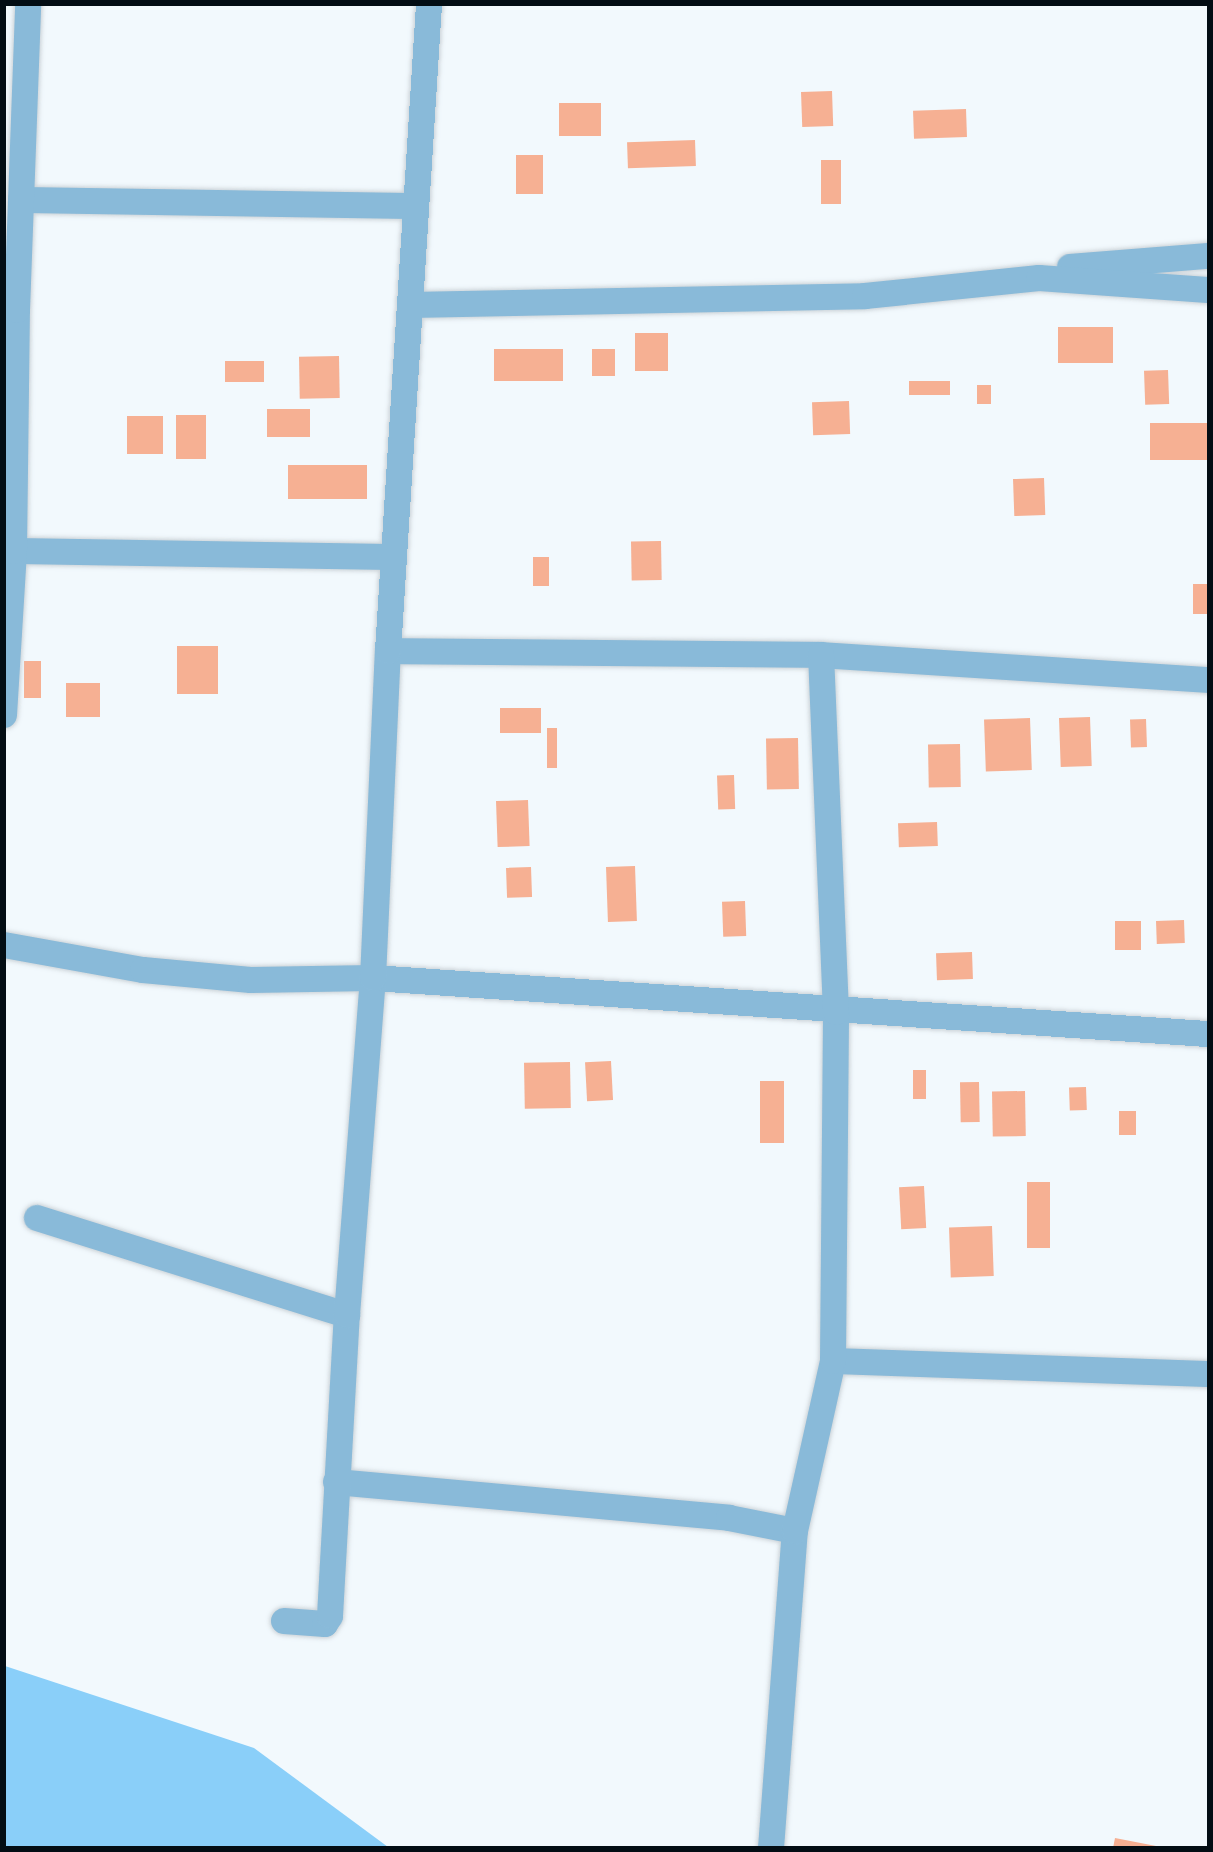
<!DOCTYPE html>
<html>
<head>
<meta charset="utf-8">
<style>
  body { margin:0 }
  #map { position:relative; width:1213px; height:1852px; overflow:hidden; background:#f2f9fd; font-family:"Alegreya Sans",sans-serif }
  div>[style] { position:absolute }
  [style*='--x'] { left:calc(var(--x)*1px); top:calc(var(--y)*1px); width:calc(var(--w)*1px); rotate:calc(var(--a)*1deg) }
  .water>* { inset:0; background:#8acff9 }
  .building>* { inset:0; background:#f6b093; transform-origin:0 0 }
  .roads { filter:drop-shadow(0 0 2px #ccd3d8) drop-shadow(0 0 2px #ccd3d8) }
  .street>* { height:26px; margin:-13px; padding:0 13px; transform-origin:13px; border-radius:13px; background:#89bad9 }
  span { translate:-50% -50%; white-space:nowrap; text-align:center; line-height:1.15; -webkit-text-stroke:4.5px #fff; paint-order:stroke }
  .frame { position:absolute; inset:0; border:6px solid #030d14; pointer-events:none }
</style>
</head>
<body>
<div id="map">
  <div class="water">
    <i style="clip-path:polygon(5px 1666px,254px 1748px,388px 1847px,5px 1847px)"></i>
  </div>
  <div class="building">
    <i style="left:832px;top:91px;width:35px;height:31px;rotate:88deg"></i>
    <i style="left:601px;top:103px;width:33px;height:42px;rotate:90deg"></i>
    <i style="left:966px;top:109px;width:28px;height:53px;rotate:88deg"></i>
    <i style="left:695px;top:140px;width:26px;height:68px;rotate:88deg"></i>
    <i style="left:516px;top:155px;width:27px;height:39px"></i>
    <i style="left:821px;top:160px;width:20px;height:44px"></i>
    <i style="left:1113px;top:327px;width:36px;height:55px;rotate:90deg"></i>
    <i style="left:635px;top:333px;width:33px;height:38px"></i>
    <i style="left:494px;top:349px;width:69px;height:32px"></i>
    <i style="left:592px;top:349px;width:23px;height:27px"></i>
    <i style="left:339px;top:356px;width:42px;height:40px;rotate:89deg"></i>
    <i style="left:225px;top:361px;width:39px;height:21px"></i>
    <i style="left:1168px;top:370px;width:34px;height:24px;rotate:88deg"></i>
    <i style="left:950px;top:381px;width:14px;height:41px;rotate:90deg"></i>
    <i style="left:977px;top:385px;width:14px;height:19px"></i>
    <i style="left:849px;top:401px;width:33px;height:37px;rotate:88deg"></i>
    <i style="left:267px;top:409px;width:43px;height:28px"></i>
    <i style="left:176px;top:415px;width:30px;height:44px"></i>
    <i style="left:127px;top:416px;width:36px;height:38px"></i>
    <i style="left:1208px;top:423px;width:37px;height:58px;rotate:90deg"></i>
    <i style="left:367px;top:465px;width:34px;height:79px;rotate:90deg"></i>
    <i style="left:1044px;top:478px;width:37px;height:31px;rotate:88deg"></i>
    <i style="left:661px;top:541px;width:39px;height:30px;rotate:89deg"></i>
    <i style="left:533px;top:557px;width:16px;height:29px"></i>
    <i style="left:1193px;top:584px;width:15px;height:30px"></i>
    <i style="left:177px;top:646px;width:41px;height:48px"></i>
    <i style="left:24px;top:661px;width:17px;height:37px"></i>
    <i style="left:66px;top:683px;width:34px;height:34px"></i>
    <i style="left:541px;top:708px;width:25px;height:41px;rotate:90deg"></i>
    <i style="left:1090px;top:717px;width:49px;height:31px;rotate:88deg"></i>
    <i style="left:1030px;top:718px;width:52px;height:46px;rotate:88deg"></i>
    <i style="left:1146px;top:719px;width:28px;height:16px;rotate:88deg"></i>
    <i style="left:547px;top:728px;width:10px;height:40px"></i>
    <i style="left:798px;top:738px;width:51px;height:32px;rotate:89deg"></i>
    <i style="left:960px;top:744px;width:43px;height:32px;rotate:89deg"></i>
    <i style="left:734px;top:775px;width:34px;height:17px;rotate:88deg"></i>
    <i style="left:528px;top:800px;width:46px;height:32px;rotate:88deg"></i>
    <i style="left:937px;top:822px;width:24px;height:39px;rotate:88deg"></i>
    <i style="left:635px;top:866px;width:55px;height:29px;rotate:88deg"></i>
    <i style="left:531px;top:867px;width:30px;height:25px;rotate:88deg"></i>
    <i style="left:745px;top:901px;width:35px;height:23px;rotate:88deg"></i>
    <i style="left:1184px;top:920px;width:23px;height:28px;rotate:88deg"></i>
    <i style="left:1115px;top:921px;width:26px;height:29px"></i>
    <i style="left:972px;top:952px;width:27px;height:36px;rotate:88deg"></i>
    <i style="left:611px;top:1061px;width:39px;height:26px;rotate:87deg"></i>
    <i style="left:570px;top:1062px;width:46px;height:46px;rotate:89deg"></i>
    <i style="left:913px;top:1070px;width:13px;height:29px"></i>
    <i style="left:760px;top:1081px;width:24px;height:62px"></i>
    <i style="left:979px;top:1082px;width:40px;height:19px;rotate:89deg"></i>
    <i style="left:1086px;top:1087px;width:23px;height:17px;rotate:88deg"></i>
    <i style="left:1025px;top:1091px;width:45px;height:33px;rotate:89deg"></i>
    <i style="left:1119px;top:1111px;width:17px;height:24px"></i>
    <i style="left:1027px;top:1182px;width:23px;height:66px"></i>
    <i style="left:924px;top:1186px;width:42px;height:25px;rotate:87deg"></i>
    <i style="left:992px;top:1226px;width:50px;height:43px;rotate:88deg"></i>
    <i style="clip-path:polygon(1115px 1838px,1156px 1846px,1156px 1848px,1113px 1848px)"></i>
  </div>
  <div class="roads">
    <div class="street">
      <i style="--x:21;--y:200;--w:392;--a:0.9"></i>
      <i style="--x:1070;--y:267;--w:138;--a:-4.6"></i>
      <i style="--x:410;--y:305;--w:455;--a:-1.1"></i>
      <i style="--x:865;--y:296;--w:175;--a:-5.9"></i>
      <i style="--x:1039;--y:278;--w:169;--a:4.1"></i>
      <i style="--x:14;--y:551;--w:379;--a:0.9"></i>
      <i style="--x:388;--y:651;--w:433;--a:0.5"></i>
      <i style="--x:821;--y:655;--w:388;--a:3.7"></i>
      <i style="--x:4;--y:715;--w:164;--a:-86.5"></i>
      <i style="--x:14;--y:551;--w:241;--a:-89.3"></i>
      <i style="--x:17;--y:310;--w:306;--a:-87.9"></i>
      <i style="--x:4;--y:945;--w:141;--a:10.2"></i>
      <i style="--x:143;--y:970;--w:108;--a:5.3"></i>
      <i style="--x:251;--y:980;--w:122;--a:-0.9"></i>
      <i style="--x:373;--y:978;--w:837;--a:3.84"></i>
      <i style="--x:37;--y:1218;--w:325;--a:17.4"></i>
      <i style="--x:833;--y:1361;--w:375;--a:2"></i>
      <i style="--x:336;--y:1482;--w:395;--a:5.2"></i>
      <i style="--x:729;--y:1518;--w:67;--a:11.1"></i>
      <i style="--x:284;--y:1621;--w:41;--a:4.2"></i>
      <i style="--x:325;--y:1624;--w:9;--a:-58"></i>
      <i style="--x:330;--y:1616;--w:301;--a:-86.8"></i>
      <i style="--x:347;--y:1315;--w:338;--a:-85.6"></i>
      <i style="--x:373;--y:978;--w:327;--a:-87.4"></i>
      <i style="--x:388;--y:651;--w:648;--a:-86.37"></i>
      <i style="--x:771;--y:1848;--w:318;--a:-85.7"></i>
      <i style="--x:795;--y:1531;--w:174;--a:-77.4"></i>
      <i style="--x:833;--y:1361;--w:349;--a:-89.5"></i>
      <i style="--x:836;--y:1012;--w:357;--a:-92.4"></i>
    </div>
  </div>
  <div class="frame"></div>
</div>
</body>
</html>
